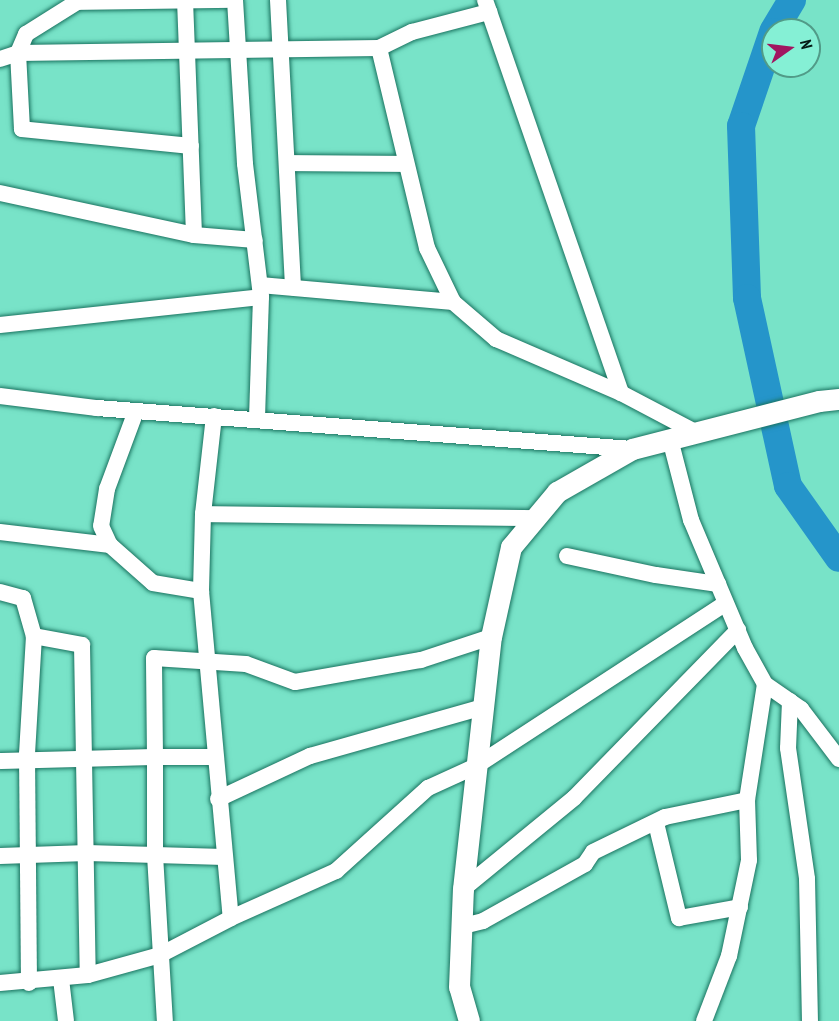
<!DOCTYPE html>
<html>
<head>
<meta charset="utf-8">
<style>
  body { margin:0 }
  #map { position:relative; width:839px; height:1021px; overflow:hidden; background:#78e3c8; font-family:"PT Sans Narrow",sans-serif }
  div>[style] { position:absolute }
  [style*='--x'] { left:calc(var(--x)*1px); top:calc(var(--y)*1px); width:calc(var(--w)*1px); rotate:calc(var(--a)*1deg) }
  .river>* { height:28px; margin:-14px; padding:0 14px; transform-origin:14px; border-radius:14px; background:#2595ca }
  .roads { filter:drop-shadow(0 0 2px #1a7360) drop-shadow(0 0 2px #1a7360) }
  .minor>* { height:16px; margin:-8px; padding:0 8px; transform-origin:8px; border-radius:8px; background:#fff }
  .major>* { height:21px; margin:-10.5px; padding:0 10.5px; transform-origin:10.5px; border-radius:10.5px; background:#fff }
  span { translate:-50% -50%; white-space:nowrap; text-align:center; line-height:1.15; -webkit-text-stroke:6px #85f0d5; paint-order:stroke }
  .north { position:absolute; left:761px; top:18px; width:60px; height:60px; box-sizing:border-box; background:#85f0d5; border:2px solid #519b88; border-radius:50%; rotate:76deg; font-size:16px; font-weight:700; line-height:24px; text-align:center; color:#041b15 }
  .north::after { content:''; display:block; margin:auto; width:21px; height:27px; background:#a11560; clip-path:polygon(50% 0,100% 100%,50% 72%,0 100%) }
</style>
</head>
<body>
<div id="map">
  <div class="river">
    <i style="--x:774;--y:30;--w:35;--a:-59"></i>
    <i style="--x:773;--y:32;--w:99;--a:108.8"></i>
    <i style="--x:741;--y:126;--w:172;--a:88"></i>
    <i style="--x:747;--y:298;--w:192;--a:77.7"></i>
    <i style="--x:788;--y:486;--w:88;--a:54.7"></i>
  </div>
  <div class="roads">
    <div class="minor">
      <i style="--x:185;--y:0;--w:235;--a:87.8"></i>
      <i style="--x:235;--y:0;--w:164;--a:86.5"></i>
      <i style="--x:245;--y:164;--w:134;--a:83.1"></i>
      <i style="--x:278;--y:0;--w:288;--a:87"></i>
      <i style="--x:485;--y:0;--w:416;--a:70.9"></i>
      <i style="--x:379;--y:48;--w:206;--a:76.5"></i>
      <i style="--x:427;--y:248;--w:60;--a:64.3"></i>
      <i style="--x:453;--y:302;--w:57;--a:40.7"></i>
      <i style="--x:496;--y:339;--w:136;--a:23.4"></i>
      <i style="--x:621;--y:393;--w:84;--a:27.8"></i>
      <i style="--x:0;--y:59;--w:19;--a:-18"></i>
      <i style="--x:18;--y:53;--w:361;--a:-0.8"></i>
      <i style="--x:379;--y:48;--w:37;--a:-26"></i>
      <i style="--x:412;--y:32;--w:80;--a:-14.6"></i>
      <i style="--x:191;--y:146;--w:170;--a:-174.3"></i>
      <i style="--x:22;--y:129;--w:76;--a:-93"></i>
      <i style="--x:18;--y:53;--w:21;--a:-67"></i>
      <i style="--x:26;--y:34;--w:60;--a:-32.1"></i>
      <i style="--x:77;--y:2;--w:150;--a:-0.8"></i>
      <i style="--x:287;--y:163;--w:119;--a:0.5"></i>
      <i style="--x:0;--y:193;--w:198;--a:12.2"></i>
      <i style="--x:194;--y:235;--w:61;--a:4.7"></i>
      <i style="--x:260;--y:285;--w:194;--a:5"></i>
      <i style="--x:0;--y:325;--w:262;--a:-6.1"></i>
      <i style="--x:261;--y:297;--w:122;--a:91.9"></i>
      <i style="--x:0;--y:396;--w:98;--a:7.1"></i>
      <i style="--x:97;--y:408;--w:537;--a:4.38"></i>
      <i style="--x:136;--y:411;--w:83;--a:110.4"></i>
      <i style="--x:107;--y:489;--w:37;--a:99"></i>
      <i style="--x:101;--y:526;--w:21;--a:65"></i>
      <i style="--x:110;--y:545;--w:57;--a:41.5"></i>
      <i style="--x:153;--y:583;--w:49;--a:9.5"></i>
      <i style="--x:214;--y:416;--w:99;--a:96.4"></i>
      <i style="--x:203;--y:514;--w:77;--a:91.5"></i>
      <i style="--x:201;--y:591;--w:328;--a:84.8"></i>
      <i style="--x:231;--y:918;--w:115;--a:-24.1"></i>
      <i style="--x:336;--y:871;--w:124;--a:-42.1"></i>
      <i style="--x:428;--y:788;--w:53;--a:-24.6"></i>
      <i style="--x:476;--y:766;--w:298;--a:-33.1"></i>
      <i style="--x:670;--y:439;--w:84;--a:75.5"></i>
      <i style="--x:691;--y:520;--w:139;--a:67.1"></i>
      <i style="--x:745;--y:648;--w:41;--a:60.9"></i>
      <i style="--x:765;--y:684;--w:44;--a:34.8"></i>
      <i style="--x:801;--y:709;--w:63;--a:52.8"></i>
      <i style="--x:203;--y:514;--w:332;--a:0.7"></i>
      <i style="--x:0;--y:532;--w:111;--a:6.7"></i>
      <i style="--x:567;--y:556;--w:91;--a:12.1"></i>
      <i style="--x:656;--y:575;--w:63;--a:8.3"></i>
      <i style="--x:0;--y:592;--w:24;--a:15"></i>
      <i style="--x:23;--y:598;--w:40;--a:74"></i>
      <i style="--x:34;--y:636;--w:118;--a:93.4"></i>
      <i style="--x:27;--y:754;--w:229;--a:89.5"></i>
      <i style="--x:34;--y:636;--w:49;--a:10.6"></i>
      <i style="--x:82;--y:645;--w:330;--a:89"></i>
      <i style="--x:790;--y:701;--w:47;--a:92.4"></i>
      <i style="--x:788;--y:748;--w:132;--a:81.7"></i>
      <i style="--x:807;--y:879;--w:142;--a:88.8"></i>
      <i style="--x:214;--y:757;--w:59;--a:180"></i>
      <i style="--x:155;--y:757;--w:99;--a:-90.6"></i>
      <i style="--x:154;--y:658;--w:92;--a:3.7"></i>
      <i style="--x:246;--y:664;--w:52;--a:20.2"></i>
      <i style="--x:295;--y:682;--w:128;--a:-9.9"></i>
      <i style="--x:421;--y:660;--w:74;--a:-18.2"></i>
      <i style="--x:0;--y:761;--w:155;--a:-1.5"></i>
      <i style="--x:155;--y:757;--w:98;--a:90"></i>
      <i style="--x:155;--y:855;--w:166;--a:86.6"></i>
      <i style="--x:218;--y:799;--w:102;--a:-25.1"></i>
      <i style="--x:310;--y:756;--w:180;--a:-15.8"></i>
      <i style="--x:656;--y:823;--w:98;--a:76.4"></i>
      <i style="--x:679;--y:918;--w:62;--a:-10.2"></i>
      <i style="--x:0;--y:856;--w:87;--a:-2"></i>
      <i style="--x:87;--y:853;--w:137;--a:1.7"></i>
      <i style="--x:463;--y:889;--w:144;--a:-39.3"></i>
      <i style="--x:574;--y:798;--w:235;--a:-45.7"></i>
      <i style="--x:463;--y:926;--w:21;--a:-14"></i>
      <i style="--x:483;--y:921;--w:117;--a:-29.2"></i>
      <i style="--x:585;--y:864;--w:14;--a:-56"></i>
      <i style="--x:593;--y:852;--w:80;--a:-25.9"></i>
      <i style="--x:665;--y:817;--w:84;--a:-11.7"></i>
      <i style="--x:61;--y:979;--w:42;--a:83.2"></i>
      <i style="--x:0;--y:983;--w:88;--a:-5.2"></i>
      <i style="--x:88;--y:975;--w:75;--a:-15.5"></i>
      <i style="--x:160;--y:955;--w:80;--a:-27.5"></i>
      <i style="--x:704;--y:1021;--w:70;--a:-69"></i>
      <i style="--x:729;--y:956;--w:98;--a:-78.2"></i>
      <i style="--x:749;--y:860;--w:60;--a:-91.9"></i>
      <i style="--x:747;--y:800;--w:117;--a:-81.2"></i>
    </div>
    <div class="major">
      <i style="--x:469;--y:1021;--w:35;--a:-106"></i>
      <i style="--x:459;--y:987;--w:98;--a:-87.7"></i>
      <i style="--x:463;--y:889;--w:254;--a:-83.7"></i>
      <i style="--x:491;--y:637;--w:92;--a:-77.5"></i>
      <i style="--x:511;--y:547;--w:72;--a:-50.1"></i>
      <i style="--x:557;--y:492;--w:86;--a:-29.8"></i>
      <i style="--x:632;--y:449;--w:193;--a:-14.4"></i>
      <i style="--x:819;--y:401;--w:20;--a:-6"></i>
    </div>
  </div>
  <div class="north">N</div>
</div>
</body>
</html>
